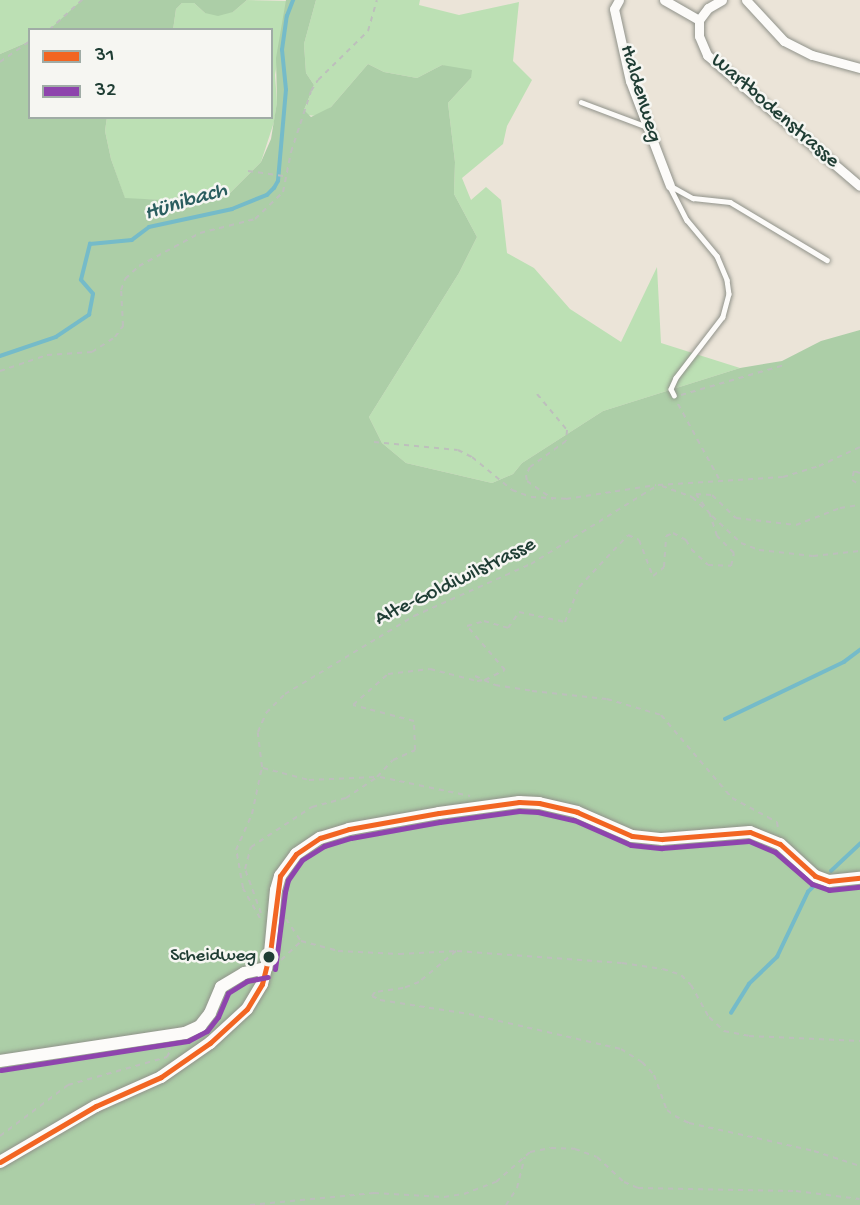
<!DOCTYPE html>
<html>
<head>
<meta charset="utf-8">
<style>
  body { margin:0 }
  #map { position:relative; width:860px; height:1205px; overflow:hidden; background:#ebe4d8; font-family:"Gochi Hand",sans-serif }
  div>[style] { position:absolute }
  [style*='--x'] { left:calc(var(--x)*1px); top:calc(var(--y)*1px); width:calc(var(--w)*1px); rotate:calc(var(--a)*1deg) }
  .green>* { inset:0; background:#bce0b4 }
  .forest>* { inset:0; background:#accea7 }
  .stream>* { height:3.5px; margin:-1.75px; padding:0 1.75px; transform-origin:1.75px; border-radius:1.75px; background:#75bbc9 }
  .path>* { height:2px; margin-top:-1px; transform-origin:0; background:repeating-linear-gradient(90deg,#bdbfbc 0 5px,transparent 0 10px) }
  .roads { filter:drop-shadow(0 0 2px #90928a) drop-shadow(0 0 2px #90928a) }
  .lane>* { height:4.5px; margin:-2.25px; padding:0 2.25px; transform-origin:2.25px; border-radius:2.25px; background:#fcfbf9 }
  .street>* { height:9px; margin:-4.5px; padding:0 4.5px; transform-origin:4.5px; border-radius:4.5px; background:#fcfbf9 }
  .secondary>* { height:12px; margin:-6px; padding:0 6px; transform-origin:6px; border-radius:6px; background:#fcfbf9 }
  .bus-1>* { height:5px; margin:-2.5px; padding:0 2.5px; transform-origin:2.5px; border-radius:2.5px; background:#f26522 }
  .bus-2>* { height:5px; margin:-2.5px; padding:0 2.5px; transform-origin:2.5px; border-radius:2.5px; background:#8e44ad }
  .dots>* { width:19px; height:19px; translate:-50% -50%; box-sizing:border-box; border:4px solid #f6f6f2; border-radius:50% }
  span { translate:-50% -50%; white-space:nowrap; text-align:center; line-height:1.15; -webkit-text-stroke:5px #f6f6f2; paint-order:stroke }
  .bus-label { font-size:19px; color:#1f3d34 }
  .right { translate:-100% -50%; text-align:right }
  .street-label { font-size:21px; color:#1f3d34 }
  .water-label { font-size:23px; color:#2a5d5f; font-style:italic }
  .legend { position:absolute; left:28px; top:28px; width:245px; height:91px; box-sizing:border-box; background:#f6f6f2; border:2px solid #a0aca6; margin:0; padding:9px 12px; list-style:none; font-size:21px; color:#1f3d34 }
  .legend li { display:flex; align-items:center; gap:14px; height:35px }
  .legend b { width:35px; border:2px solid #a0aca6 }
</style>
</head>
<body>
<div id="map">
  <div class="green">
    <i style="clip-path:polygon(0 0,82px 0,59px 24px,49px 30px,30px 30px,30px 41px,0 54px)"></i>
    <i style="clip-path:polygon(247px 0,287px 1px,275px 75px,277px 102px,274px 122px,261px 162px,228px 195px,219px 199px,193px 194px,164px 200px,125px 199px,111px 159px,105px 131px,107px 117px,271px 117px,271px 30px,173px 30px,176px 9px,182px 3px,194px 3px,205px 13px,233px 12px)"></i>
    <i style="clip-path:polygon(316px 0,420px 0,419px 5px,459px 15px,519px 2px,513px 61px,532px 80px,507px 126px,503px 144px,462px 178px,471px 200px,486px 187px,501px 200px,507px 253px,534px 268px,570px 309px,621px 342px,657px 267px,661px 343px,740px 368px,603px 411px,522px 463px,513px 474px,492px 483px,406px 463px,382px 443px,369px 417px,459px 273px,477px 237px,454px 194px,455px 162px,448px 103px,471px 78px,442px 65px,417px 78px,384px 72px,368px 64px,331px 107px,318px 116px,305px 115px,304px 110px,314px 85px,306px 73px,304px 44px)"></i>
  </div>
  <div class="forest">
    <i style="clip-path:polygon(82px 0,247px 0,233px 12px,218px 16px,205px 13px,194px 3px,182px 3px,176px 9px,173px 30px,49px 30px)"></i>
    <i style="clip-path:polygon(286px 0,316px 0,304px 44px,306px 73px,314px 85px,304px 110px,311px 117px,331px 107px,368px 64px,384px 72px,417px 78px,442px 65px,472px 70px,471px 78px,448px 103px,455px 162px,454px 194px,477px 237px,459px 273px,369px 417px,382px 443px,406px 463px,492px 483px,513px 474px,522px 463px,603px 411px,740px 368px,782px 361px,821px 341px,860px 330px,860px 1205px,0 1205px,0 54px,30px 41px,30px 117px,107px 117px,105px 131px,111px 159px,125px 198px,164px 200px,193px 194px,220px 199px,228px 195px,261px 162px,271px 139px,277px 102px,276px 58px)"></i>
  </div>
  <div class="stream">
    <i style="--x:0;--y:356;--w:59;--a:-18.7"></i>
    <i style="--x:56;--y:337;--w:40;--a:-34"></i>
    <i style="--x:89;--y:315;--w:21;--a:-79"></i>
    <i style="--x:93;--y:294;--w:18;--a:-131"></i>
    <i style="--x:81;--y:280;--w:37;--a:-76"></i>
    <i style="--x:90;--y:244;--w:42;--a:-5.4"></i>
    <i style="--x:132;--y:240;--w:21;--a:-37"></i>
    <i style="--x:149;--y:227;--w:85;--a:-12.2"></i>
    <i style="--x:232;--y:209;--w:38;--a:-22"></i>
    <i style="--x:267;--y:195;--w:10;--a:-45"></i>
    <i style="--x:274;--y:188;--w:8;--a:-60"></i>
    <i style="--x:278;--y:181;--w:91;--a:-85"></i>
    <i style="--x:286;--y:90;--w:40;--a:-95.7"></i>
    <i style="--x:282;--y:50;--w:34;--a:-82"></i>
    <i style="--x:287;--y:16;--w:17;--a:-69"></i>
    <i style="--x:725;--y:719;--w:132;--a:-25.6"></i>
    <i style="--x:844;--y:662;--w:20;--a:-37"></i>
    <i style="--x:831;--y:871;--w:40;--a:-43"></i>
    <i style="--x:731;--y:1013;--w:34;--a:-58"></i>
    <i style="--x:749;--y:984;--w:39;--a:-44"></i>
    <i style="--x:777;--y:957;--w:72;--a:-64.5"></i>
    <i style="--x:808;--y:892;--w:8;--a:-45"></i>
  </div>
  <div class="path">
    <i style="--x:49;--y:30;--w:45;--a:-42.3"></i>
    <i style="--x:0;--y:62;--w:37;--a:-35"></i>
    <i style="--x:248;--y:171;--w:37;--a:8"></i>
    <i style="--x:0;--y:371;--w:50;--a:-18.8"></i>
    <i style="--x:47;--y:355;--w:45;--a:-3.8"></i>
    <i style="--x:92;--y:352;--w:27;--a:-33"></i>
    <i style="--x:115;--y:337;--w:14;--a:-54"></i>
    <i style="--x:123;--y:326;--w:36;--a:-93"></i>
    <i style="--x:121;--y:290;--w:12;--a:-70"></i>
    <i style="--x:125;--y:279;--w:19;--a:-43"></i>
    <i style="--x:139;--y:266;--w:69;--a:-28.4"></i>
    <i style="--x:200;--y:233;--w:57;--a:-14.3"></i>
    <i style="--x:255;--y:219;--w:39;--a:-44"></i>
    <i style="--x:283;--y:192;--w:41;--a:-78.7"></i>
    <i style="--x:291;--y:152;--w:64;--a:-71.8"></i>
    <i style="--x:311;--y:91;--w:13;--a:-58"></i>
    <i style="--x:318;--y:80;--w:70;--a:-44.4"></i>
    <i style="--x:368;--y:31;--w:32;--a:-74"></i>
    <i style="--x:537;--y:394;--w:47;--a:50.2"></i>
    <i style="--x:567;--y:430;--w:11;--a:95"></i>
    <i style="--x:566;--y:441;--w:44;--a:144.2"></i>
    <i style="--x:530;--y:467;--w:9;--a:117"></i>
    <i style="--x:526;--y:475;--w:6;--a:81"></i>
    <i style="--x:527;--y:481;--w:32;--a:35"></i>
    <i style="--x:681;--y:395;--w:107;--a:-16.2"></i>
    <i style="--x:678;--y:404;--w:85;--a:61.3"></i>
    <i style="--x:374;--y:442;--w:84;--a:5.4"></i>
    <i style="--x:458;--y:450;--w:16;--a:27"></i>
    <i style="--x:472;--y:457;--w:52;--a:39.5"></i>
    <i style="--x:512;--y:490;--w:20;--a:20"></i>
    <i style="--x:531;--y:497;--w:35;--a:3"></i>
    <i style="--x:566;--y:499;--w:91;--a:-8.8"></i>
    <i style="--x:860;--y:473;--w:6;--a:-162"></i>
    <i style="--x:854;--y:471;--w:9;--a:103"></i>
    <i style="--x:852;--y:480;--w:9;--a:32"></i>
    <i style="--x:662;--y:486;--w:32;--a:20"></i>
    <i style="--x:692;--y:497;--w:18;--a:43"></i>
    <i style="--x:712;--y:516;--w:40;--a:43"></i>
    <i style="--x:741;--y:543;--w:19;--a:21"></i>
    <i style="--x:759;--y:550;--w:54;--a:6.3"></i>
    <i style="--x:813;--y:556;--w:47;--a:-6.1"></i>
    <i style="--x:475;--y:676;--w:22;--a:24"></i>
    <i style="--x:495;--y:685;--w:37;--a:9"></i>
    <i style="--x:532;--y:691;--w:75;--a:6.1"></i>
    <i style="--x:607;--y:699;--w:56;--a:16.5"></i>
    <i style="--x:661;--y:715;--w:109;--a:49.5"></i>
    <i style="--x:732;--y:798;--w:51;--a:28.1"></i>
    <i style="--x:777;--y:822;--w:7;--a:82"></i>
    <i style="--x:263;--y:768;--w:48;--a:14.6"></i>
    <i style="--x:309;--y:780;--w:66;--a:-2.6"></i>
    <i style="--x:380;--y:777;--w:92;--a:11.9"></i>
    <i style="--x:261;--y:913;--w:47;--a:-110"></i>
    <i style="--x:245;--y:869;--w:23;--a:-75"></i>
    <i style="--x:251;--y:847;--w:73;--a:-33.3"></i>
    <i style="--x:312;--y:807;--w:35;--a:-15"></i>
    <i style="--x:346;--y:798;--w:37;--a:-34"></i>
    <i style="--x:377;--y:777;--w:23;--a:-47"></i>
    <i style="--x:393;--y:760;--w:24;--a:-24"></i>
    <i style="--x:415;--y:750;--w:29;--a:-92"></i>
    <i style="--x:414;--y:721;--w:63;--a:-165.3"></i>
    <i style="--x:353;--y:705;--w:47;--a:-41.5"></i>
    <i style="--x:388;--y:674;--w:42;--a:-6.8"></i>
    <i style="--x:430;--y:669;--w:49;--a:14.3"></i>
    <i style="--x:477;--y:681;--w:8;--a:-7"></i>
    <i style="--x:485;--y:680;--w:22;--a:-27"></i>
    <i style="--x:505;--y:670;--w:58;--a:-130.8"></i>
    <i style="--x:467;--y:626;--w:18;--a:-16"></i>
    <i style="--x:484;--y:621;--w:25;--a:16"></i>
    <i style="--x:508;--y:628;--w:19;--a:-55"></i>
    <i style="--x:519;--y:612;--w:47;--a:12.3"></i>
    <i style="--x:565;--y:622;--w:38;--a:-68"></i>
    <i style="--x:579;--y:587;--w:71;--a:-46.7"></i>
    <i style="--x:628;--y:535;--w:12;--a:24"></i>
    <i style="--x:639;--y:540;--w:39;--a:69"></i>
    <i style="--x:653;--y:576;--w:14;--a:-39"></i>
    <i style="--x:664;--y:567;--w:31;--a:-86"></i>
    <i style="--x:666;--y:536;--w:8;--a:-23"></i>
    <i style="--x:673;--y:533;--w:15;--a:28"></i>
    <i style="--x:686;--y:540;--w:10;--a:61"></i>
    <i style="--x:691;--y:549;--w:23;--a:43"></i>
    <i style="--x:708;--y:565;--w:23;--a:2"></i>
    <i style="--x:731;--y:566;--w:13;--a:-77"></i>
    <i style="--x:734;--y:553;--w:24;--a:-135"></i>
    <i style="--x:717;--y:536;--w:23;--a:-108"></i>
    <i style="--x:710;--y:514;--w:24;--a:-125"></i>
    <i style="--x:696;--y:494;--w:16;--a:4"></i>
    <i style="--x:712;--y:495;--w:33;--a:44"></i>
    <i style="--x:736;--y:518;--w:60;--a:6.7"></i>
    <i style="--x:796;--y:525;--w:47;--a:-21.1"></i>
    <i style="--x:840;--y:508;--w:20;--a:-9"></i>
    <i style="--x:260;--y:918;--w:34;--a:-120"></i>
    <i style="--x:243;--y:888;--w:39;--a:-100"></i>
    <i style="--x:236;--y:850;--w:39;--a:-66"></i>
    <i style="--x:252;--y:814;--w:48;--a:-78"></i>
    <i style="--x:262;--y:767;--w:35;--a:-97"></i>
    <i style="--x:258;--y:732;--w:21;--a:-67"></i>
    <i style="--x:266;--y:713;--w:27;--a:-45"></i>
    <i style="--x:285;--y:694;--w:151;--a:-31.2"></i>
    <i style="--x:414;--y:616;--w:128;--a:-24"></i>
    <i style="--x:531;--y:564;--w:150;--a:-31.9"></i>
    <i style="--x:658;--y:485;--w:125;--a:-3.7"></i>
    <i style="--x:783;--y:477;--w:38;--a:-17"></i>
    <i style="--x:819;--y:466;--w:45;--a:-24.9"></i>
    <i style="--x:286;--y:919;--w:27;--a:56"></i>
    <i style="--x:301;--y:941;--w:38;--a:15"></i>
    <i style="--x:338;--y:951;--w:61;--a:2.8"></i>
    <i style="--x:399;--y:954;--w:58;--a:-3"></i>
    <i style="--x:457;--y:951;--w:165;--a:4.2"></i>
    <i style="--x:622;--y:963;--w:41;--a:8.3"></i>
    <i style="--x:663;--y:969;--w:19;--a:18"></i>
    <i style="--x:681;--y:975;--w:14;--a:45"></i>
    <i style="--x:691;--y:985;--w:37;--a:61"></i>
    <i style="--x:709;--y:1017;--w:21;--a:43"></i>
    <i style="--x:724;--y:1031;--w:25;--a:11"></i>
    <i style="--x:749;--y:1036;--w:111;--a:2.6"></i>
    <i style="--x:456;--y:951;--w:48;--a:140"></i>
    <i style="--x:419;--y:982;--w:17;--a:159"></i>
    <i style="--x:403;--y:988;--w:28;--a:172"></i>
    <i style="--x:375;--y:992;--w:5;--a:127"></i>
    <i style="--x:372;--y:996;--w:9;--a:27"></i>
    <i style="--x:380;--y:1000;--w:90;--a:8.9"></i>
    <i style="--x:469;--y:1014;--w:156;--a:13"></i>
    <i style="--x:621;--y:1049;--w:25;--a:32"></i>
    <i style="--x:642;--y:1062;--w:18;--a:47"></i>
    <i style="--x:654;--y:1075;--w:37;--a:70"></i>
    <i style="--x:667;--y:1110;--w:10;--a:37"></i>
    <i style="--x:675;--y:1116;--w:16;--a:27"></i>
    <i style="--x:689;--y:1123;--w:128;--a:12.6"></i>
    <i style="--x:814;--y:1151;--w:48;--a:18.1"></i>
    <i style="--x:281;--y:960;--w:26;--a:-43"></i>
    <i style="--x:0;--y:1136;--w:85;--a:-36.9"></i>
    <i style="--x:68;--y:1085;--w:103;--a:-15.8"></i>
    <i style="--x:167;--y:1057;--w:9;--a:-63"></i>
    <i style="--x:171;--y:1049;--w:5;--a:180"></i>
    <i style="--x:250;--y:1205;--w:125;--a:-5.5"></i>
    <i style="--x:374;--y:1193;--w:70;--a:3.3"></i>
    <i style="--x:444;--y:1197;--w:20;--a:-9"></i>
    <i style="--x:464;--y:1194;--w:34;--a:-21"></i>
    <i style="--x:496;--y:1182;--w:45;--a:-41.4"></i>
    <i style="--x:530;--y:1152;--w:21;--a:-11"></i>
    <i style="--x:551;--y:1148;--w:24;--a:2"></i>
    <i style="--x:575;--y:1149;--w:23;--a:20"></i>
    <i style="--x:597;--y:1157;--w:37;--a:43"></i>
    <i style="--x:624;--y:1182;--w:15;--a:23"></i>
    <i style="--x:638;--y:1188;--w:158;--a:1.1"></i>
    <i style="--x:796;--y:1191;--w:64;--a:7.1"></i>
    <i style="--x:506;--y:1205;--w:20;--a:-57"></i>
    <i style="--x:517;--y:1188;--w:32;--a:-76"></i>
  </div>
  <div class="roads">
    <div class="lane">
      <i style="--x:581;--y:102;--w:68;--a:20.6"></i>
      <i style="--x:671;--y:186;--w:25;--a:29"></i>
      <i style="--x:693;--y:198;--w:37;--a:6"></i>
      <i style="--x:730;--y:202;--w:113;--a:30.9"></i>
      <i style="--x:670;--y:187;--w:37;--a:63"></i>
      <i style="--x:687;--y:220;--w:47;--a:50.2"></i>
      <i style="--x:717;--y:256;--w:26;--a:67"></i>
      <i style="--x:727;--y:280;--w:14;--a:82"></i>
      <i style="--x:729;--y:294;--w:24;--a:105"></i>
      <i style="--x:723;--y:317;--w:77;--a:127.6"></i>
      <i style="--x:676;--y:378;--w:12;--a:114"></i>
      <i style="--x:671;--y:389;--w:7;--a:63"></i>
    </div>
    <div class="street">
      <i style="--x:619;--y:0;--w:10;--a:119"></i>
      <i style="--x:614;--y:9;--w:74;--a:77.5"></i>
      <i style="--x:630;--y:81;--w:112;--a:69.1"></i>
      <i style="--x:664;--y:0;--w:40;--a:29.7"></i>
      <i style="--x:722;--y:0;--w:16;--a:150"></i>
      <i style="--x:708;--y:8;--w:15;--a:127"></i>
      <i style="--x:699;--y:20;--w:16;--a:90"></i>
      <i style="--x:699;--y:36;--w:21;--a:67"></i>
      <i style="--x:707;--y:55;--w:201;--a:40.6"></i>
      <i style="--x:746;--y:0;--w:56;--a:47.2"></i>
      <i style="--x:784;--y:41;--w:31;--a:27"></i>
      <i style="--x:812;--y:55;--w:50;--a:15.2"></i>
    </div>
    <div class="secondary">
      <i style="--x:0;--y:1061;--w:187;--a:-8.6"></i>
      <i style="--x:185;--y:1033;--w:17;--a:-25"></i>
      <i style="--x:200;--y:1026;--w:16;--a:-52"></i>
      <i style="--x:210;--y:1013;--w:28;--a:-67"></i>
      <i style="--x:221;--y:987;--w:27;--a:-31"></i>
      <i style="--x:244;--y:973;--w:23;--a:-13"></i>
      <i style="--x:0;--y:1162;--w:111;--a:-30.3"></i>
      <i style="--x:96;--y:1106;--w:71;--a:-24"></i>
      <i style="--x:161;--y:1077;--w:60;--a:-34.8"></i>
      <i style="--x:210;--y:1043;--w:50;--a:-42.6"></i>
      <i style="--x:247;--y:1009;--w:29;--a:-59"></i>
      <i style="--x:262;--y:984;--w:32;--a:-76"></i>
      <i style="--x:270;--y:953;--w:63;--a:-84.6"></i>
      <i style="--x:276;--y:890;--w:15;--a:-74"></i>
      <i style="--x:280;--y:876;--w:27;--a:-54"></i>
      <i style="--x:296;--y:854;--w:29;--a:-34"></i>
      <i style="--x:320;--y:838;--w:30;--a:-17"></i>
      <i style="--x:349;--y:829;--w:91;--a:-10.1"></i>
      <i style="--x:439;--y:813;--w:81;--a:-7.8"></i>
      <i style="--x:519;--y:802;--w:20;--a:3"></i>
      <i style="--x:539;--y:803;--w:39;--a:13"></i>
      <i style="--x:577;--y:812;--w:60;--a:23.6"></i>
      <i style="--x:632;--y:836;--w:30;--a:6"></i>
      <i style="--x:662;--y:839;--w:88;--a:-4.5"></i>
      <i style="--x:750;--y:832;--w:32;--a:22"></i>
      <i style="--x:780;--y:844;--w:47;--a:42.4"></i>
      <i style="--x:815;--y:876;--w:15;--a:20"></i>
      <i style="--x:829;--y:881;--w:31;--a:-6"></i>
    </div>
  </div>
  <div class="bus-1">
    <i style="--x:0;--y:1162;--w:111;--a:-30.3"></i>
    <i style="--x:96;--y:1106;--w:71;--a:-24"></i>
    <i style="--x:161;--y:1077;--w:60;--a:-34.8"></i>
    <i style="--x:210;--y:1043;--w:50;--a:-42.6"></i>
    <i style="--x:247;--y:1009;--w:29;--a:-59"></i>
    <i style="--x:262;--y:984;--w:32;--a:-76"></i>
    <i style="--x:270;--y:953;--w:78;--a:-82.6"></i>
    <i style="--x:280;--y:876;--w:27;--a:-54"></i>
    <i style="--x:296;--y:854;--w:29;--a:-34"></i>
    <i style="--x:320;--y:838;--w:30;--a:-17"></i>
    <i style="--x:349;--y:829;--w:91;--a:-10.1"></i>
    <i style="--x:439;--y:813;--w:81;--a:-7.8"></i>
    <i style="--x:519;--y:802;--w:20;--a:3"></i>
    <i style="--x:539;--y:803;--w:39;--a:13"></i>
    <i style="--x:577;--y:812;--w:60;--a:23.6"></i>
    <i style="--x:632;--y:836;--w:30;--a:6"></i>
    <i style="--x:662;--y:839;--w:88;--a:-4.5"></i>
    <i style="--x:750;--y:832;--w:32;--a:22"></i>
    <i style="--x:780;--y:844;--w:47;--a:42.4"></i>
    <i style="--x:815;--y:876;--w:15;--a:20"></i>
    <i style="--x:829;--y:881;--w:31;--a:-6"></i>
  </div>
  <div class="bus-2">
    <i style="--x:275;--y:969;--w:78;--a:-82.6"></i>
    <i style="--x:285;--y:892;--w:12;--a:-76"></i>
    <i style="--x:288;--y:880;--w:24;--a:-55"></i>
    <i style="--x:302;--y:860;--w:26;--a:-32"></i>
    <i style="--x:324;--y:846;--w:28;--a:-17"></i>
    <i style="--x:351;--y:838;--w:90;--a:-10.2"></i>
    <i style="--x:440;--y:822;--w:80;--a:-7.9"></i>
    <i style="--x:519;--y:811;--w:19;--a:3"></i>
    <i style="--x:538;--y:812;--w:37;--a:13"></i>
    <i style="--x:574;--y:820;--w:62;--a:23.7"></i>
    <i style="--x:631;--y:845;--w:31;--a:6"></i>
    <i style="--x:662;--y:848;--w:87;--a:-4.6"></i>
    <i style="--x:749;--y:841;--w:28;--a:23"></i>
    <i style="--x:775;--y:852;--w:49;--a:40.9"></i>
    <i style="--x:812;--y:884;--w:18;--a:19"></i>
    <i style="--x:829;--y:890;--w:31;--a:-6"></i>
    <i style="--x:1;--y:1070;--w:189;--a:-8.8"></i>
    <i style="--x:188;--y:1041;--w:21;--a:-28"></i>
    <i style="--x:207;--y:1031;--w:18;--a:-52"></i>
    <i style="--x:218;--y:1017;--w:26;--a:-67"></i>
    <i style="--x:228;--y:993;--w:22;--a:-32"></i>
    <i style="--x:247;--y:981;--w:21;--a:-11"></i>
  </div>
  <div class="dots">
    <i style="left:269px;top:957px;background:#1f3d34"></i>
  </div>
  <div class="bus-label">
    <span class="right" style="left:256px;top:957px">Scheidweg</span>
  </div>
  <div class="street-label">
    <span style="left:639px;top:94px;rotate:73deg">Haldenweg</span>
    <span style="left:774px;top:112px;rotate:41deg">Wartbodenstrasse</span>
    <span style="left:456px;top:583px;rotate:-26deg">Alte-Goldiwilstrasse</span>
  </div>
  <div class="water-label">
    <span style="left:186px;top:203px;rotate:-17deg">Hünibach</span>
  </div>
  <ul class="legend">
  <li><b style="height:9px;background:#f26522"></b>31</li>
  <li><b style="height:9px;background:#8e44ad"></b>32</li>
  </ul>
</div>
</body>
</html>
